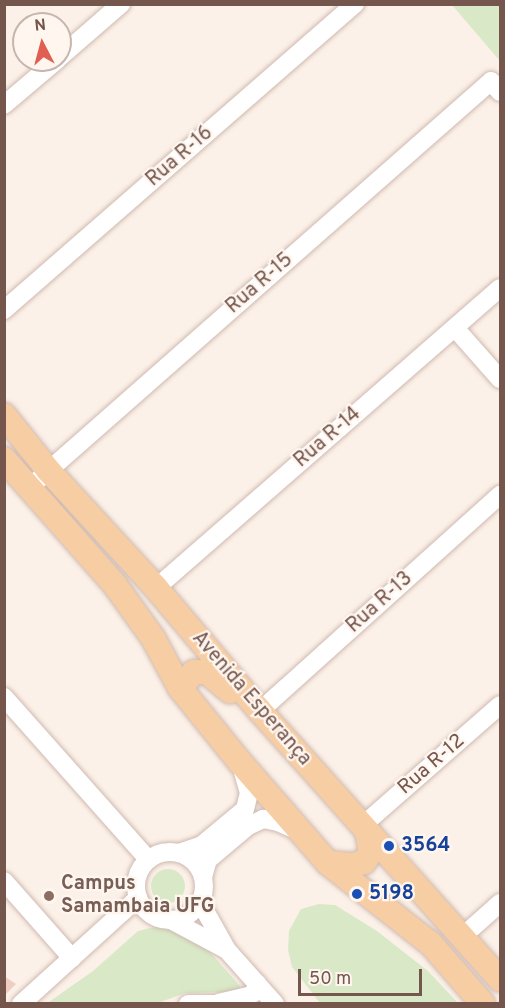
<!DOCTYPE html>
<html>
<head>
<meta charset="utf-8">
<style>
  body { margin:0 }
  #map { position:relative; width:505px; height:1008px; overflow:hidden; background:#fcf1e8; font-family:Overpass,sans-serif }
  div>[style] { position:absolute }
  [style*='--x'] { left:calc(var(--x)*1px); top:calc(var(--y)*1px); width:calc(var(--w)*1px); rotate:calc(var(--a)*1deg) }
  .green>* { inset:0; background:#d9e9c7 }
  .round { border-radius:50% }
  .building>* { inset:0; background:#f0cdc1 }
  .roads { filter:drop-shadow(0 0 2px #cfbab1) drop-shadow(0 0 2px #cfbab1) }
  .minor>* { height:18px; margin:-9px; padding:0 9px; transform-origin:9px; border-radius:9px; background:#fff }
  .minor>.ring { margin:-9px; padding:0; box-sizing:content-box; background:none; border:18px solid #fff; border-radius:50% }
  .major>* { height:24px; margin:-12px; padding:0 12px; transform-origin:12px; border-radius:12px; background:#f7cda4 }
  .dots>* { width:16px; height:16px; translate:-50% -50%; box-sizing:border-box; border:3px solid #fef6ef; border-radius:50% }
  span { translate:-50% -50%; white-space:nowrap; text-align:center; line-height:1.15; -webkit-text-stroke:4.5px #fef6ef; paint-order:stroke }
  .street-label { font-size:20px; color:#75564d }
  .transit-label { font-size:20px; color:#164399; font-weight:700 }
  .left { translate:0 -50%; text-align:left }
  .education-label { font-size:20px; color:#785e54; font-weight:700 }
  .frame { position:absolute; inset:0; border:6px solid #75564d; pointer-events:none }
  .north { position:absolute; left:12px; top:12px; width:60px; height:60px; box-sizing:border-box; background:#fef6ef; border:2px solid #c7b6ae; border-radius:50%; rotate:354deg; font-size:16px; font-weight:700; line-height:24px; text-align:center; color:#75564d }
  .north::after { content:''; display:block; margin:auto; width:21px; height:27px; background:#e05f52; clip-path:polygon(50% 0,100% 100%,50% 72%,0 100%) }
  .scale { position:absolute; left:298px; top:969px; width:124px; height:27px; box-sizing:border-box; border:3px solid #75564d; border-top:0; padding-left:8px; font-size:18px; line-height:21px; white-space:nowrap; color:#75564d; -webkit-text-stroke:4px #fef6ef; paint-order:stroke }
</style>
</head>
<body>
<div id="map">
  <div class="green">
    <i style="clip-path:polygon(452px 5px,500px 5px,500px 61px)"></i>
    <i class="round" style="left:151px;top:869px;width:34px;height:34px"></i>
    <i style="clip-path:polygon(319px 904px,335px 905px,377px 931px,428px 971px,458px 1003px,320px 1003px,292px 967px,288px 950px,289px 931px,301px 909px)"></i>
    <i style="clip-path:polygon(154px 927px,172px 929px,209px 951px,240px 986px,240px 989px,230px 992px,185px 993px,158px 1003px,46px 1004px,93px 971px,138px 931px)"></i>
  </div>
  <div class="building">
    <i style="clip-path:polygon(4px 976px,16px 984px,4px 996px)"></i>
  </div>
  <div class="roads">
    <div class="minor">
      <i style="--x:60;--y:57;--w:81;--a:-41"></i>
      <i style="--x:4;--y:105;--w:70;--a:-40.3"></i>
      <i style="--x:4;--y:310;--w:466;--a:-41.1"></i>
      <i style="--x:455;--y:328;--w:68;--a:48.6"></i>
      <i style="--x:39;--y:479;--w:602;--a:-41.36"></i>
      <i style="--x:491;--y:81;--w:14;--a:51"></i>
      <i style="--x:156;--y:588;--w:456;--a:-41.1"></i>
      <i style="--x:4;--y:697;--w:217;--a:48.4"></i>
      <i style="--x:260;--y:711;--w:323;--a:-42"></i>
      <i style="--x:363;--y:825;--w:182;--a:-41.2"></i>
      <i class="ring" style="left:136px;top:852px;width:50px;height:50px"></i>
      <i style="--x:179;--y:853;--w:24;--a:-19"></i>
      <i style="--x:202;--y:845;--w:56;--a:-39.9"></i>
      <i style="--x:245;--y:809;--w:16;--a:-76"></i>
      <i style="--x:249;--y:793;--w:26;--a:-106"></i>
      <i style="--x:203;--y:877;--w:18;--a:-74"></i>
      <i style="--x:208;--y:860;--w:52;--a:-40.4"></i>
      <i style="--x:248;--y:826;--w:17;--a:-25"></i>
      <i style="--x:263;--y:819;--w:15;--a:11"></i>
      <i style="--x:278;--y:822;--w:20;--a:24"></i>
      <i style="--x:4;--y:881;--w:103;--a:48.6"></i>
      <i style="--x:200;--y:902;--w:55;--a:60.6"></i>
      <i style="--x:227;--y:950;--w:72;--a:48.4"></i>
      <i style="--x:171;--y:920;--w:61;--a:28.2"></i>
      <i style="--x:463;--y:936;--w:50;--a:-41.7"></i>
      <i style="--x:218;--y:1003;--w:32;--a:-13"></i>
      <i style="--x:249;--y:996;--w:7;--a:-34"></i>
      <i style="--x:255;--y:992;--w:9;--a:-77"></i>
      <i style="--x:21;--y:1004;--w:158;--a:-42.2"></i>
      <i style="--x:188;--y:1004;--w:36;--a:0"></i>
    </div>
    <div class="major">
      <i style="--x:4;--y:415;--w:70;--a:51.3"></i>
      <i style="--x:48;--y:470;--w:160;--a:47.5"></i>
      <i style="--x:156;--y:588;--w:161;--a:49.8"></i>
      <i style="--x:260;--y:711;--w:360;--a:48.2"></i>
      <i style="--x:4;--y:459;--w:168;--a:48.6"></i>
      <i style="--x:115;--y:585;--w:65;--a:54.4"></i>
      <i style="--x:153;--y:638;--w:57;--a:61.6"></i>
      <i style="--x:180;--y:688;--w:94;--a:51.1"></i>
      <i style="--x:239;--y:761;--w:135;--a:48.9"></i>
      <i style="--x:328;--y:863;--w:131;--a:38.2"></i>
      <i style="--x:431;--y:944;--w:79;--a:49.1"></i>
      <i style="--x:180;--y:688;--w:21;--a:-49"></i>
      <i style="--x:194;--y:672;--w:13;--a:0"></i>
      <i style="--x:207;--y:672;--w:30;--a:40"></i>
      <i style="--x:328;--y:863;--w:25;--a:5"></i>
      <i style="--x:353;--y:865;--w:11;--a:-15"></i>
      <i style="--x:364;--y:862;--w:12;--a:-55"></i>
      <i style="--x:371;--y:852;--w:21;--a:-101"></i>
    </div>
  </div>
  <div class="dots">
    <i style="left:389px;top:846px;background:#1a4fb4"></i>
    <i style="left:357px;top:894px;background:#1a4fb4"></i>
    <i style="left:49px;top:896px;background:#8d6e63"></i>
  </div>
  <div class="street-label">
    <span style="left:180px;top:157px;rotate:-41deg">Rua R-16</span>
    <span style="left:260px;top:284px;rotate:-41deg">Rua R-15</span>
    <span style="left:328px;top:438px;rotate:-41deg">Rua R-14</span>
    <span style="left:380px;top:603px;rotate:-42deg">Rua R-13</span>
    <span style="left:251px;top:699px;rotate:49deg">Avenida Esperança</span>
    <span style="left:432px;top:765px;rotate:-41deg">Rua R-12</span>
  </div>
  <div class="transit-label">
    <span class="left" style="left:401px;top:846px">3564</span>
    <span class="left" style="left:369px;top:894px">5198</span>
  </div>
  <div class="education-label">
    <span class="left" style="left:61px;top:896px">Campus<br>Samambaia UFG</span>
  </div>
  <div class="frame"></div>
  <div class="north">N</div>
  <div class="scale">50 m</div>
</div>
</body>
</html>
